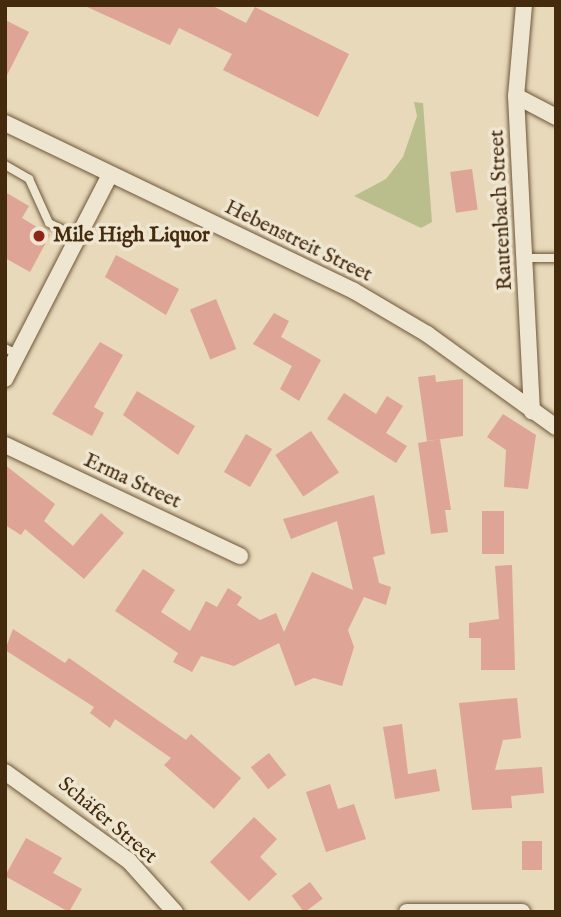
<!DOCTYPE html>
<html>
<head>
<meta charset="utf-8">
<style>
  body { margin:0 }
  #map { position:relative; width:561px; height:917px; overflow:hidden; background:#e7d9ba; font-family:"IM FELL English",serif }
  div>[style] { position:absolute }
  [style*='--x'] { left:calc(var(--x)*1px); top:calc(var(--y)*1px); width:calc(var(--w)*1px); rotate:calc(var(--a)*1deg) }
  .green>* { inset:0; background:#babe8c }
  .building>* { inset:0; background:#dea495; transform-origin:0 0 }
  .roads { filter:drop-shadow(0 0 2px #6e5639) drop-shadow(0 0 2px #6e5639) }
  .service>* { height:8px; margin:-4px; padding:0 4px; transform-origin:4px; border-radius:4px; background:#efe6d2 }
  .minor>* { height:16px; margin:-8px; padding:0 8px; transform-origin:8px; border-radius:8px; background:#efe6d2 }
  .dots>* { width:19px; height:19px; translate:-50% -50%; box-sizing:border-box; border:4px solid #efe6d2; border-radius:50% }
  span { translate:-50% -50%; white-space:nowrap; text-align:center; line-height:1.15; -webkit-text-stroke:7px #efe6d2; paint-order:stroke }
  .street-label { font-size:21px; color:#452b0e }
  .poi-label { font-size:21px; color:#452b0e; font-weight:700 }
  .left { translate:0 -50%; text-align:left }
  .frame { position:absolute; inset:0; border:7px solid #452b0e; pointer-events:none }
</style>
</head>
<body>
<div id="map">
  <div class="green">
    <i style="clip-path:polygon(414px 102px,423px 103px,432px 222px,421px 228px,354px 196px,386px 179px,403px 157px,417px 116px)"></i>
  </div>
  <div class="building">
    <i style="clip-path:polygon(83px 5px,211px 5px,246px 23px,255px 7px,349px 54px,318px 117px,223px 70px,232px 54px,179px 28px,170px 45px)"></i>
    <i style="clip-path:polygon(5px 20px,29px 32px,5px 79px)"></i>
    <i style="left:472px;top:169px;width:41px;height:22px;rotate:82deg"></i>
    <i style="clip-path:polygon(5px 192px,29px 206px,22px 218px,50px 235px,30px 272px,5px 258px)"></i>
    <i style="clip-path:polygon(116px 255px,179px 289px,166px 315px,105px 277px)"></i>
    <i style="left:216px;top:299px;width:54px;height:28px;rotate:68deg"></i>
    <i style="clip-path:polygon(274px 313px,289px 321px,281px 337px,321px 360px,299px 401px,280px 389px,292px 366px,253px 344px)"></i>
    <i style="clip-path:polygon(100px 342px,123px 355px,94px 407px,104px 413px,92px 436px,52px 414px)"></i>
    <i style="clip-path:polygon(435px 375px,436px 382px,463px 379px,463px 436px,427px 441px,418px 377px)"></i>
    <i style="clip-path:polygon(137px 391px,195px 426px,178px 455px,123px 415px)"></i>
    <i style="clip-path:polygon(344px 393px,376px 414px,387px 396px,403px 406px,386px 433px,407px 446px,396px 463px,327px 419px)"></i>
    <i style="clip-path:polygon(503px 414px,536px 435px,528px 489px,504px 487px,506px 450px,487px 437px)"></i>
    <i style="left:311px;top:431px;width:50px;height:43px;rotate:56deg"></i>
    <i style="left:246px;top:434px;width:30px;height:44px;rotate:30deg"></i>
    <i style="clip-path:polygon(440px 439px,451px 510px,445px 510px,448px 532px,431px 534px,418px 443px)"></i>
    <i style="clip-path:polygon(5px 465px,55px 504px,44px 521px,73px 546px,101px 513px,124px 533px,84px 579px,25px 529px,21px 535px,5px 525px)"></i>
    <i style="clip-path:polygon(374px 495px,385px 554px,373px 557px,379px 583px,391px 587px,386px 605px,364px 597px,348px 630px,354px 647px,342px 686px,314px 678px,295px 686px,279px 643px,234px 666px,201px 656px,192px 672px,173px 662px,178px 653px,115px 611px,143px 569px,175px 590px,161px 612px,190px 631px,206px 601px,217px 607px,228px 588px,242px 597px,237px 605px,260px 620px,276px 613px,284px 632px,312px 572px,353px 590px,337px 521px,291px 539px,283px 519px)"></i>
    <i style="left:482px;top:511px;width:22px;height:43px"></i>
    <i style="clip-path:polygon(512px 565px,515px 670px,481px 670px,481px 638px,469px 638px,469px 623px,499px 619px,495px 566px)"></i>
    <i style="clip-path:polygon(13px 629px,65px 663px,69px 658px,186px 740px,191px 734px,241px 778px,214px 809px,164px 765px,171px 758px,115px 719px,110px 728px,90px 713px,94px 707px,5px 650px)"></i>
    <i style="clip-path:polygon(517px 698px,521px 738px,503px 740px,495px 770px,542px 767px,544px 793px,511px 796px,512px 808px,472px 810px,459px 703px)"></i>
    <i style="clip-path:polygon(402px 724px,408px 774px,436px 769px,440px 791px,395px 799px,383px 727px)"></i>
    <i style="left:269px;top:753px;width:28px;height:23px;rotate:52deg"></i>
    <i style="clip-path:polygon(330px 784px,338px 809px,354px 804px,366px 839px,326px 852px,306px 792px)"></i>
    <i style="clip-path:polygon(254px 817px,277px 839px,260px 857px,277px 874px,249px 901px,210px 862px)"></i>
    <i style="clip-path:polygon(26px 838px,62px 858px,53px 873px,82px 889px,69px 912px,5px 876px)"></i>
    <i style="left:522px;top:841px;width:20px;height:29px"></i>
    <i style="left:310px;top:882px;width:21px;height:23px;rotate:53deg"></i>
  </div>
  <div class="roads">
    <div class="service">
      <i style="--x:5;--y:165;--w:28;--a:30"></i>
      <i style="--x:29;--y:179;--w:48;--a:65.6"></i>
      <i style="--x:49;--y:223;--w:32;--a:26"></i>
      <i style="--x:526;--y:258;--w:30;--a:0"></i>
      <i style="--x:5;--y:348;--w:15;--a:28"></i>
    </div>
    <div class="minor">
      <i style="--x:524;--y:5;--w:91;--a:95"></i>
      <i style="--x:516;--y:96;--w:316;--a:87.1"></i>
      <i style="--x:516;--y:96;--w:45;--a:27.7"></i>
      <i style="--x:5;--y:123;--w:387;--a:25.7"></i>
      <i style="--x:354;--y:291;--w:85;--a:30.5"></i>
      <i style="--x:427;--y:334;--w:159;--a:35.8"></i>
      <i style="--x:5;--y:379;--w:229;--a:-62.8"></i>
      <i style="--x:5;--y:445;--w:260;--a:25.3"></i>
      <i style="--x:5;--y:772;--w:153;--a:35.7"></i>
      <i style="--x:129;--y:861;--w:69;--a:48"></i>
      <i style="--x:407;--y:912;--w:115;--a:0"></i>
    </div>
  </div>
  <div class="dots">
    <i style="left:39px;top:236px;background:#8f2418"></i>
  </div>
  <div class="street-label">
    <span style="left:502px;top:210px;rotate:-93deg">Rautenbach Street</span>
    <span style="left:298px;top:242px;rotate:26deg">Hebenstreit Street</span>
    <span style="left:132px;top:482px;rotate:25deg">Erma Street</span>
    <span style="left:107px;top:821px;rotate:40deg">Schäfer Street</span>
  </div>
  <div class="poi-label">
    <span class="left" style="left:53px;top:236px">Mile High Liquor</span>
  </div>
  <div class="frame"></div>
</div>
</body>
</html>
